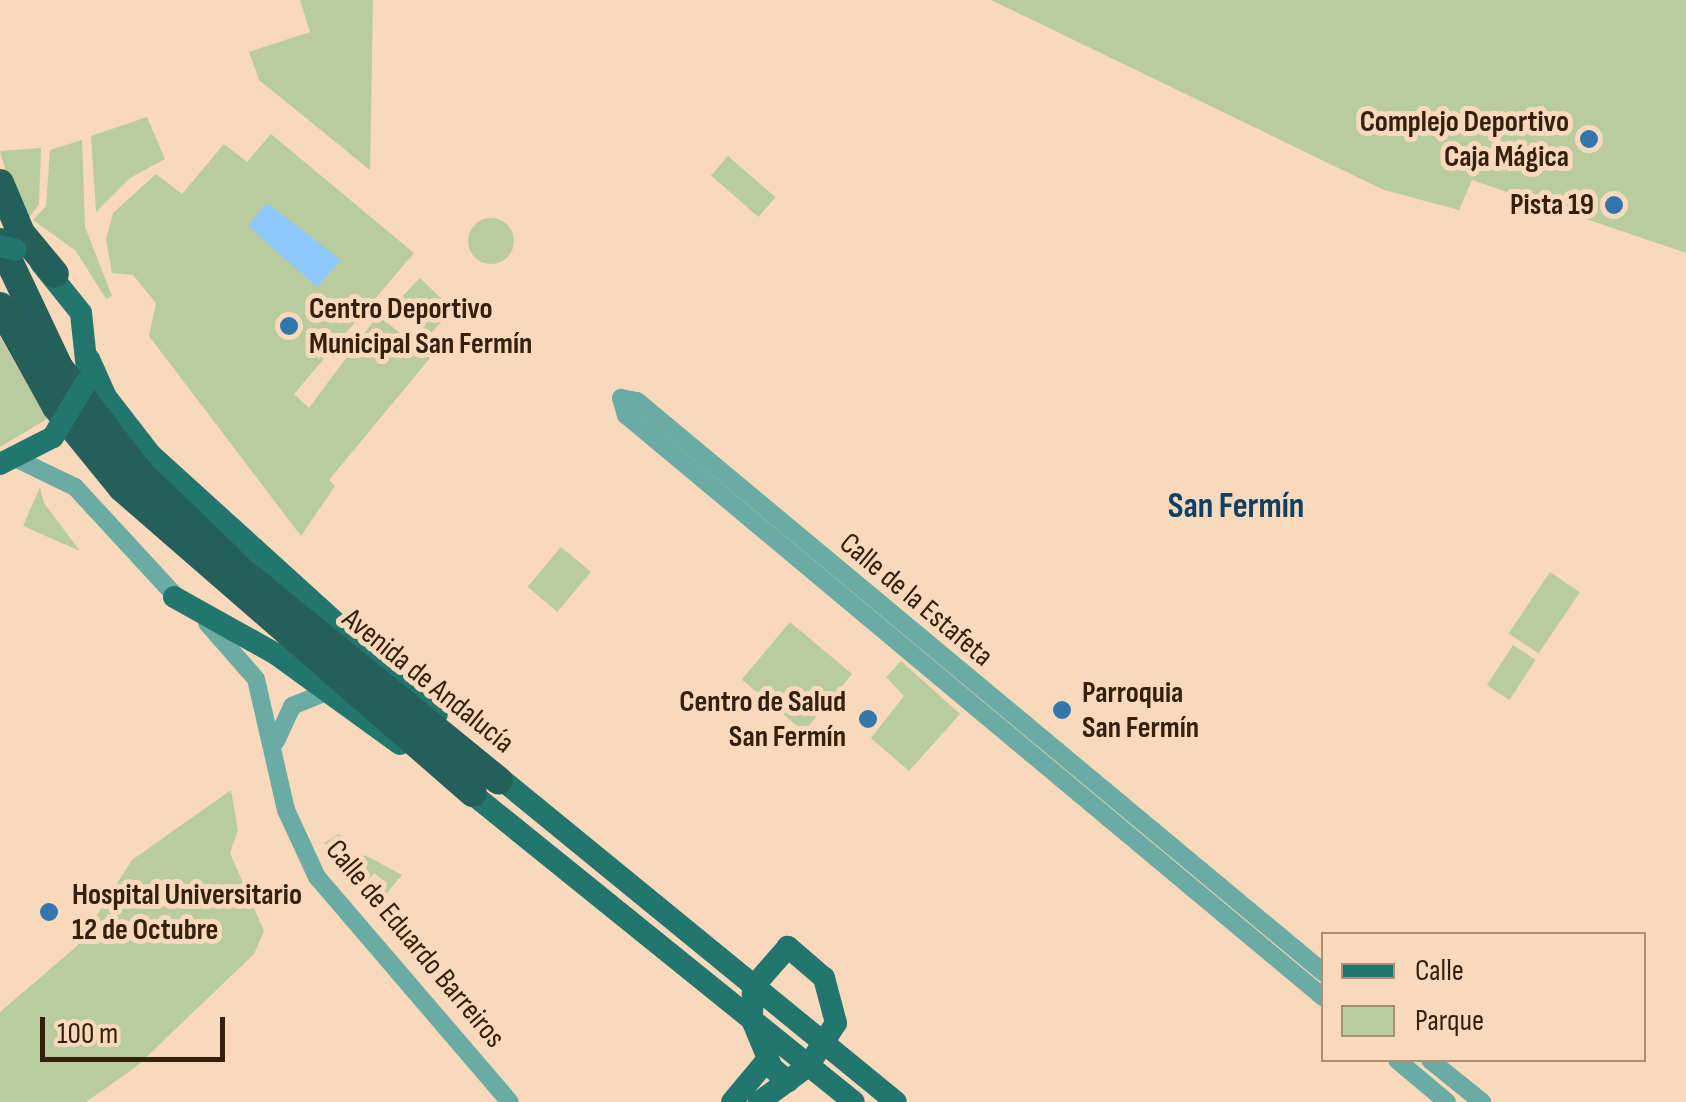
<!DOCTYPE html>
<html>
<head>
<meta charset="utf-8">
<style>
  body { margin:0 }
  #map { position:relative; width:1686px; height:1102px; overflow:hidden; background:#f8d9bb; font-family:"Sofia Sans Condensed",sans-serif }
  div>[style] { position:absolute }
  [style*='--x'] { left:calc(var(--x)*1px); top:calc(var(--y)*1px); width:calc(var(--w)*1px); rotate:calc(var(--a)*1deg) }
  .green>* { inset:0; background:#b9cc9d; transform-origin:0 0 }
  .round { border-radius:50% }
  .water>* { inset:0; background:#8fc9fc }
  .minor>* { height:18px; margin:-9px; padding:0 9px; transform-origin:9px; border-radius:9px; background:#6aaca4 }
  .major>* { height:22px; margin:-11px; padding:0 11px; transform-origin:11px; border-radius:11px; background:#23766e }
  .highway>* { height:28px; margin:-14px; padding:0 14px; transform-origin:14px; border-radius:14px; background:#245f59 }
  .major-bridge>* { height:22px; margin:-11px; padding:0 11px; transform-origin:11px; border-radius:11px; background:#23766e }
  .dots>* { width:28px; height:28px; translate:-50% -50%; box-sizing:border-box; border:5px solid #f8d9bb; border-radius:50% }
  span { translate:-50% -50%; white-space:nowrap; text-align:center; line-height:1.15; -webkit-text-stroke:10px #f8d9bb; paint-order:stroke }
  .poi-label { font-size:30px; color:#34210d; font-weight:700 }
  .right { translate:-100% -50%; text-align:right }
  .left { translate:0 -50%; text-align:left }
  .street-label { font-size:30px; color:#34210d }
  .quarter-label { font-size:35px; color:#0f3f63; font-weight:700 }
  .legend { position:absolute; left:1321px; top:932px; width:325px; height:130px; box-sizing:border-box; background:#f8d9bb; border:2px solid #aa8f75; margin:0; padding:12px 18px; list-style:none; font-size:30px; color:#34210d }
  .legend li { display:flex; align-items:center; gap:20px; height:50px }
  .legend b { width:50px; border:2px solid #aa8f75 }
  .scale { position:absolute; left:40px; top:1017px; width:185px; height:45px; box-sizing:border-box; border:5px solid #34210d; border-top:0; padding-left:12px; font-size:30px; line-height:35px; white-space:nowrap; color:#34210d; -webkit-text-stroke:8px #f8d9bb; paint-order:stroke }
</style>
</head>
<body>
<div id="map">
  <div class="green">
    <i style="clip-path:polygon(300px 0,373px 0,370px 170px,259px 80px,249px 52px,310px 32px)"></i>
    <i style="clip-path:polygon(991px 0,1686px 0,1686px 253px,1472px 180px,1459px 210px,1384px 190px)"></i>
    <i style="clip-path:polygon(147px 117px,165px 159px,130px 178px,96px 212px,91px 136px)"></i>
    <i style="clip-path:polygon(271px 134px,414px 253px,294px 394px,309px 408px,378px 315px,430px 358px,329px 480px,335px 486px,301px 536px,149px 336px,156px 303px,133px 275px,112px 273px,106px 239px,113px 213px,156px 174px,182px 194px,224px 144px,247px 162px)"></i>
    <i style="clip-path:polygon(82px 140px,85px 227px,112px 296px,106px 299px,76px 251px,33px 220px,46px 206px,50px 150px)"></i>
    <i style="clip-path:polygon(41px 148px,39px 204px,29px 218px,17px 211px,0 151px)"></i>
    <i style="left:728px;top:156px;width:63px;height:26px;rotate:41deg"></i>
    <i class="round" style="left:468px;top:218px;width:46px;height:46px"></i>
    <i style="left:420px;top:278px;width:46px;height:38px;rotate:44deg"></i>
    <i style="clip-path:polygon(0 337px,47px 419px,0 447px)"></i>
    <i style="clip-path:polygon(40px 487px,44px 503px,80px 551px,23px 526px)"></i>
    <i style="left:561px;top:547px;width:39px;height:52px;rotate:40deg"></i>
    <i style="left:1550px;top:572px;width:36px;height:74px;rotate:34deg"></i>
    <i style="left:790px;top:622px;width:81px;height:75px;rotate:40deg"></i>
    <i style="left:1513px;top:645px;width:27px;height:48px;rotate:33deg"></i>
    <i style="clip-path:polygon(901px 661px,960px 714px,909px 771px,871px 738px,904px 696px,886px 677px)"></i>
    <i style="clip-path:polygon(231px 790px,238px 830px,230px 853px,264px 931px,254px 954px,137px 1066px,86px 1102px,0 1102px,0 1012px,77px 946px,132px 860px)"></i>
    <i style="clip-path:polygon(339px 834px,345px 839px,337px 850px,356px 866px,365px 855px,402px 875px,382px 899px,387px 883px,374px 873px,360px 890px,352px 870px,324px 843px)"></i>
  </div>
  <div class="water">
    <i style="clip-path:polygon(267px 203px,341px 260px,317px 287px,248px 226px)"></i>
  </div>
  <div class="minor">
    <i style="--x:621;--y:398;--w:18;--a:74"></i>
    <i style="--x:626;--y:415;--w:909;--a:39.87"></i>
    <i style="--x:621;--y:398;--w:16;--a:11"></i>
    <i style="--x:637;--y:401;--w:894;--a:39.78"></i>
    <i style="--x:17;--y:459;--w:64;--a:25.8"></i>
    <i style="--x:75;--y:487;--w:159;--a:47.3"></i>
    <i style="--x:207;--y:623;--w:74;--a:48.8"></i>
    <i style="--x:256;--y:679;--w:134;--a:77.1"></i>
    <i style="--x:286;--y:810;--w:74;--a:65.2"></i>
    <i style="--x:317;--y:877;--w:296;--a:49.4"></i>
    <i style="--x:276;--y:741;--w:38;--a:-65"></i>
    <i style="--x:292;--y:706;--w:38;--a:-22"></i>
    <i style="--x:1397;--y:1060;--w:65;--a:40"></i>
    <i style="--x:1430;--y:1060;--w:67;--a:38.9"></i>
  </div>
  <div class="major">
    <i style="--x:41;--y:263;--w:64;--a:51.3"></i>
    <i style="--x:81;--y:313;--w:57;--a:84"></i>
    <i style="--x:89;--y:359;--w:42;--a:65.9"></i>
    <i style="--x:106;--y:397;--w:73;--a:52.2"></i>
    <i style="--x:151;--y:455;--w:386;--a:42.2"></i>
    <i style="--x:0;--y:464;--w:59;--a:-27"></i>
    <i style="--x:174;--y:597;--w:117;--a:29.2"></i>
    <i style="--x:276;--y:654;--w:153;--a:36"></i>
    <i style="--x:490;--y:770;--w:524;--a:39.27"></i>
    <i style="--x:460;--y:784;--w:506;--a:38.91"></i>
    <i style="--x:732;--y:1102;--w:55;--a:-50.2"></i>
    <i style="--x:759;--y:1102;--w:61;--a:-36.3"></i>
    <i style="--x:808;--y:1066;--w:51;--a:-56.9"></i>
    <i style="--x:836;--y:1023;--w:47;--a:-104.9"></i>
    <i style="--x:824;--y:978;--w:48;--a:-139.3"></i>
    <i style="--x:788;--y:947;--w:53;--a:131.2"></i>
    <i style="--x:753;--y:987;--w:33;--a:92"></i>
    <i style="--x:752;--y:1020;--w:52;--a:67.4"></i>
    <i style="--x:772;--y:1068;--w:21;--a:39"></i>
  </div>
  <div class="highway">
    <i style="--x:0;--y:183;--w:54;--a:67.2"></i>
    <i style="--x:21;--y:233;--w:53;--a:50.3"></i>
    <i style="--x:0;--y:242;--w:138;--a:64.7"></i>
    <i style="--x:59;--y:367;--w:132;--a:52.7"></i>
    <i style="--x:139;--y:472;--w:144;--a:43.9"></i>
    <i style="--x:243;--y:572;--w:330;--a:39.2"></i>
    <i style="--x:0;--y:306;--w:115;--a:61"></i>
    <i style="--x:56;--y:407;--w:104;--a:50.8"></i>
    <i style="--x:122;--y:488;--w:465;--a:41"></i>
  </div>
  <div class="major-bridge">
    <i style="--x:0;--y:246;--w:16;--a:14"></i>
    <i style="--x:53;--y:437;--w:62;--a:-58.9"></i>
  </div>
  <div class="dots">
    <i style="left:1589px;top:139px;background:#3276ab"></i>
    <i style="left:1614px;top:205px;background:#3276ab"></i>
    <i style="left:289px;top:326px;background:#3276ab"></i>
    <i style="left:1062px;top:710px;background:#3276ab"></i>
    <i style="left:868px;top:719px;background:#3276ab"></i>
    <i style="left:49px;top:912px;background:#3276ab"></i>
  </div>
  <div class="poi-label">
    <span class="right" style="left:1569px;top:139px">Complejo Deportivo<br>Caja Mágica</span>
    <span class="right" style="left:1594px;top:205px">Pista 19</span>
    <span class="left" style="left:309px;top:326px">Centro Deportivo<br>Municipal San Fermín</span>
    <span class="left" style="left:1082px;top:710px">Parroquia<br>San Fermín</span>
    <span class="right" style="left:846px;top:719px">Centro de Salud<br>San Fermín</span>
    <span class="left" style="left:72px;top:912px">Hospital Universitario<br>12 de Octubre</span>
  </div>
  <div class="street-label">
    <span style="left:916px;top:600px;rotate:40deg">Calle de la Estafeta</span>
    <span style="left:428px;top:681px;rotate:39deg">Avenida de Andalucía</span>
    <span style="left:415px;top:944px;rotate:50deg">Calle de Eduardo Barreiros</span>
  </div>
  <div class="quarter-label">
    <span style="left:1236px;top:507px">San Fermín</span>
  </div>
  <ul class="legend">
  <li><b style="height:12px;background:#23766e"></b>Calle</li>
  <li><b style="height:28px;background:#b9cc9d"></b>Parque</li>
  </ul>
  <div class="scale">100 m</div>
</div>
</body>
</html>
